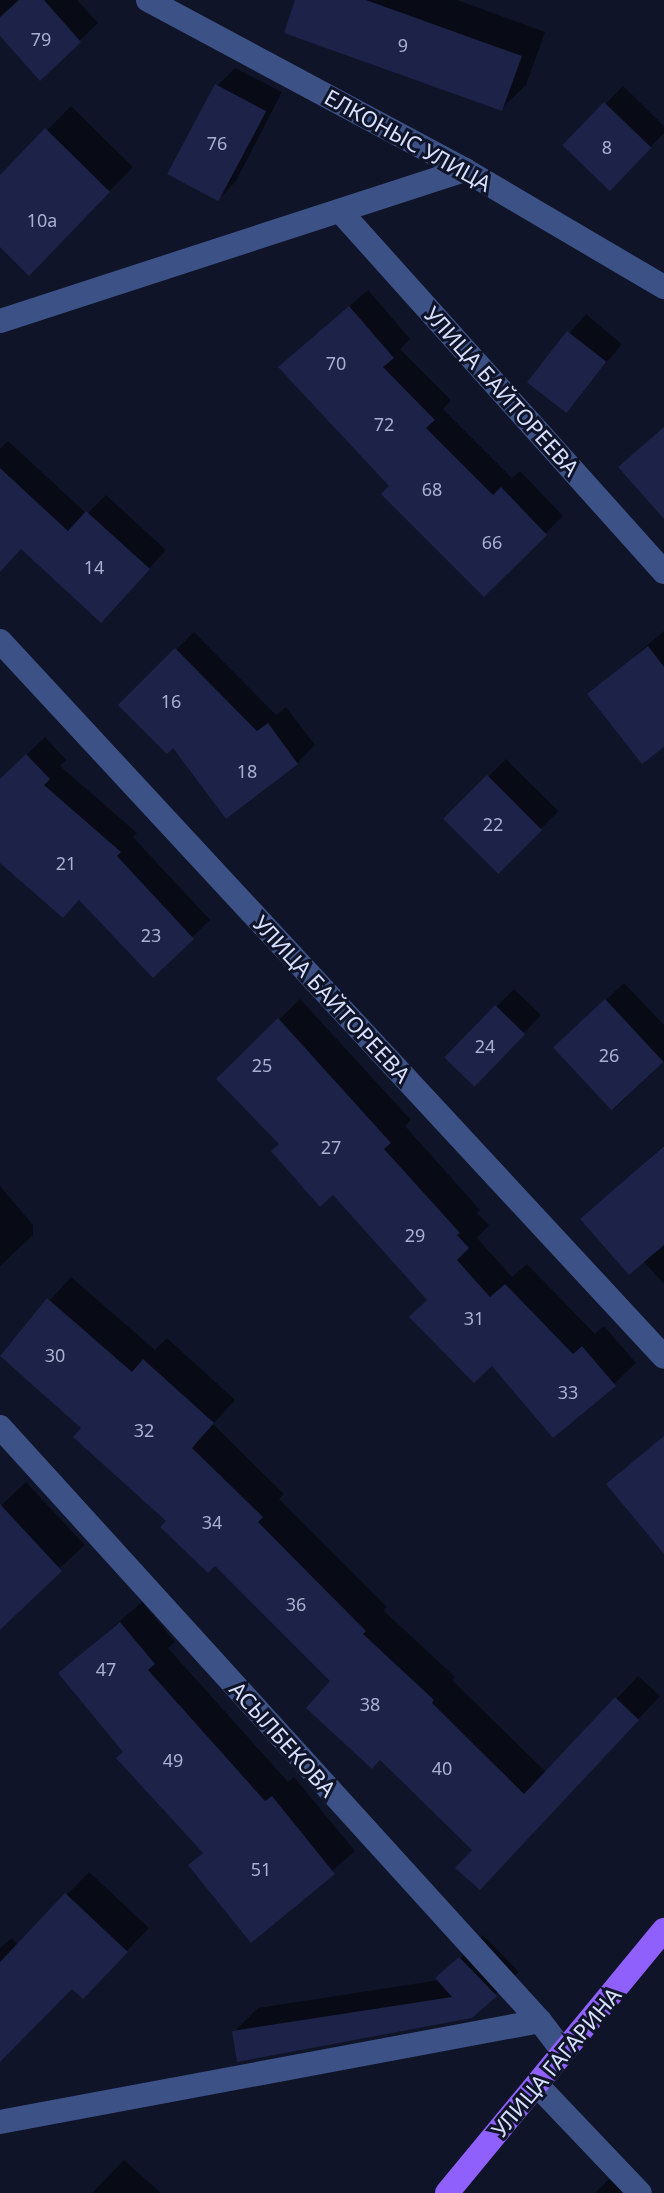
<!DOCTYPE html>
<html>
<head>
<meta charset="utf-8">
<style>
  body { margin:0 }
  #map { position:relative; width:664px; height:2193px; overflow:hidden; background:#101428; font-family:"Noto Sans",sans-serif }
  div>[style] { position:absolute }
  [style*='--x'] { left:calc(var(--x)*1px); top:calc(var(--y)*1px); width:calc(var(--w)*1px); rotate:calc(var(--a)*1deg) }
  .shadow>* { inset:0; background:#0007; transform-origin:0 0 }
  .building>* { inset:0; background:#1c2248; transform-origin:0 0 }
  .minor>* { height:24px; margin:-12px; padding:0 12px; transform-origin:12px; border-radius:12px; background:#3c5186 }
  .major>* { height:24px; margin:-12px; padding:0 12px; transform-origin:12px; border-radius:12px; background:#9060fd }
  span { translate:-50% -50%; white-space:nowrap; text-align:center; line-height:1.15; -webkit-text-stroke:6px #101428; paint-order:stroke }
  .number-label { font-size:18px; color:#a8b0d0 }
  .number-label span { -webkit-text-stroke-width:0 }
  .street-label { font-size:22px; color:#d7dffe }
</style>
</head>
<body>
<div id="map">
  <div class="shadow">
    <i style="clip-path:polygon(0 0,77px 0,98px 23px,40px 78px,0 33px)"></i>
    <i style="clip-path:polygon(297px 0,457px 0,545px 32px,526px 85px,501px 109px)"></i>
    <i style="clip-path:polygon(235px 68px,282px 92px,236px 181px,219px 199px,217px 86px)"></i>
    <i style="clip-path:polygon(623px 86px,664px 126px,664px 133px,610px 189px,565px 145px)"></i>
    <i style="clip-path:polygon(71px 106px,133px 167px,29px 273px,0 245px,0 178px)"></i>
    <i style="clip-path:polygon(368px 290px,410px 339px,400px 349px,451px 400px,443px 409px,512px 478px,520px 471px,563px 516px,484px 594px,392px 486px,298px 350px)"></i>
    <i style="left:586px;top:314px;width:47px;height:88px;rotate:40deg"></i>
    <i style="clip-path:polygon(8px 441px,87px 514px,106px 495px,166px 550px,119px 602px,22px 547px,0 564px,0 449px)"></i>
    <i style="clip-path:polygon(664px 631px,664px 744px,590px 694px)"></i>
    <i style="clip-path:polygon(194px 632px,276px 715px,286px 707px,315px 745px,297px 763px,173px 745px,121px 705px)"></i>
    <i style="clip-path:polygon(45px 737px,66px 760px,60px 766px,137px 833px,133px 837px,210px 920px,153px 975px,80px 898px,0 844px,0 781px)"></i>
    <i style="left:506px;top:759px;width:74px;height:84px;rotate:45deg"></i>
    <i style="clip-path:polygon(624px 983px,664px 1025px,664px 1062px,613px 1110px,573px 1031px)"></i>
    <i style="clip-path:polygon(514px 989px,541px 1015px,475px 1084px,496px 1007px)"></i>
    <i style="clip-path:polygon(300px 999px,411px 1120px,405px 1126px,480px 1210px,477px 1213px,489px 1225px,477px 1238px,512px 1277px,527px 1264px,595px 1334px,604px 1326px,636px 1363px,614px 1384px,492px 1363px,333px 1193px,219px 1079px)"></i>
    <i style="clip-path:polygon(664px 1145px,664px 1284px,643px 1261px,583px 1219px)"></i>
    <i style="clip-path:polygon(0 1186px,33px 1225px,33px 1235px,0 1266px)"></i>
    <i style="clip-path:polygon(71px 1277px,155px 1350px,167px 1338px,235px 1400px,213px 1424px,284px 1494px,279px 1499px,387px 1607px,383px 1610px,455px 1677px,452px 1680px,547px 1773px,638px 1676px,660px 1696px,502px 1865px,475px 1850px,333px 1681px,169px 1521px,84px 1428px,1px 1354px)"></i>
    <i style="left:26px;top:1482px;width:86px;height:36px;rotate:47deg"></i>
    <i style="clip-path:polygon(142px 1602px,175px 1642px,168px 1648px,288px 1782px,294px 1777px,355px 1851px,252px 1940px,191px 1865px,204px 1852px,60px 1673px)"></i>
    <i style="clip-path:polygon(89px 1872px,149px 1928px,105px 1974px,72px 1986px,0 2059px,0 1948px,12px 1938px,18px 1945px)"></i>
    <i style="clip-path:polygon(483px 1935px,519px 1972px,471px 2017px,234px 2032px,258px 2008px,439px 1980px)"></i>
    <i style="clip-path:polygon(124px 2160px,161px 2193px,92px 2193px)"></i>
    <i style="clip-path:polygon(610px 2178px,627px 2193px,595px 2193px)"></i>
  </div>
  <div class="building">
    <i style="clip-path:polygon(19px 0,44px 0,81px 42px,40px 81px,0 36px,0 17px)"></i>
    <i style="clip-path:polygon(295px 0,366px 0,522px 56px,502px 111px,284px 33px)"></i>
    <i style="left:215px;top:84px;width:58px;height:102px;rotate:28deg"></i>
    <i style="left:604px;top:102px;width:66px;height:60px;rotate:44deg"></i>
    <i style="clip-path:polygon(45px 128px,110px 192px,29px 276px,0 247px,0 175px)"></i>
    <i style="clip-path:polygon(349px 306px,394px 358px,383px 367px,435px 420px,426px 428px,493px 495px,501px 487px,547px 535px,484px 597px,381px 494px,389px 486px,278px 367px)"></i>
    <i style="left:567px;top:331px;width:50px;height:65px;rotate:38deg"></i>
    <i style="clip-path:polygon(664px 427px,664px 519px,618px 467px)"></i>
    <i style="clip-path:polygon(0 468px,68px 531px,86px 511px,150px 569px,101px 623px,21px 549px,0 572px)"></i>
    <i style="clip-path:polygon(648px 646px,664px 667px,664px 747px,642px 764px,587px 694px)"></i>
    <i style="clip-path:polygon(175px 648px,257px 731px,268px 723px,298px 764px,226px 819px,173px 748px,167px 754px,118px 705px)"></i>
    <i style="clip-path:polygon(26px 754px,50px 779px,44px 785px,121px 852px,117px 856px,194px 939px,153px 978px,79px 900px,63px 918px,0 863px,0 779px)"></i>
    <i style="left:487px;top:775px;width:78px;height:62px;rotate:45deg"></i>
    <i style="left:605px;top:999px;width:86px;height:71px;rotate:47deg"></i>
    <i style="left:495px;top:1005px;width:42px;height:73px;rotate:44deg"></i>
    <i style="clip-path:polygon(278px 1018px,391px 1143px,384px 1149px,460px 1233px,457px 1235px,469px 1248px,457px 1260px,490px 1297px,505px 1284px,573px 1354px,582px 1346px,616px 1386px,553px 1438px,492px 1366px,474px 1383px,409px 1317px,427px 1300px,333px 1195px,320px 1207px,271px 1151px,279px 1144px,216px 1079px)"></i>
    <i style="clip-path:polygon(664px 1146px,664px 1245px,629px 1275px,580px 1219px)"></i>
    <i style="clip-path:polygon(47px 1298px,132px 1372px,143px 1359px,214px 1423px,192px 1448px,263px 1517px,258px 1522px,366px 1631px,363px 1634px,434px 1700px,432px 1703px,524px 1794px,615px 1697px,639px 1720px,480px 1890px,455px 1868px,472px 1850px,380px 1760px,372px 1769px,306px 1708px,330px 1681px,215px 1566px,208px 1573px,160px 1527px,166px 1521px,73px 1437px,81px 1428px,0 1356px)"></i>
    <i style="clip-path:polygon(664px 1436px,664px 1554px,606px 1484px)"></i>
    <i style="clip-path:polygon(0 1504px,62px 1571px,0 1630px)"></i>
    <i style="clip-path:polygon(120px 1622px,155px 1664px,148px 1670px,265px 1801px,272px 1796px,335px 1874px,251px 1943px,188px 1865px,203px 1853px,116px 1758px,123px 1752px,58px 1673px)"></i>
    <i style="clip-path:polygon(65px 1893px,128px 1952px,83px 1999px,72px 1989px,0 2062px,0 1962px)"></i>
    <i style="clip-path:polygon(459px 1957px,497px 1996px,472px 2018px,237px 2062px,232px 2031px,452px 1997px,435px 1978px)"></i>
  </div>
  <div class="minor">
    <i style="--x:148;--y:0;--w:360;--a:28.2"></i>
    <i style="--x:465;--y:170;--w:231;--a:30.5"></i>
    <i style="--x:340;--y:211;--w:485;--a:48.1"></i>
    <i style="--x:0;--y:321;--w:489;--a:-18"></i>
    <i style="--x:0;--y:641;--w:976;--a:47.16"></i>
    <i style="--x:0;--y:1427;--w:803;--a:47.73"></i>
    <i style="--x:540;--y:2021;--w:39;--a:53"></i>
    <i style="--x:537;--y:2085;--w:149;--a:46.4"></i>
    <i style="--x:0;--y:2122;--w:549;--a:-10.59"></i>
  </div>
  <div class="major">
    <i style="--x:447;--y:2193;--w:341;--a:-50.5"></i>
  </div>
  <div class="number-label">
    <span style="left:41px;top:39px">79</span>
    <span style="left:403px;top:45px">9</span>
    <span style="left:217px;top:143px">76</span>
    <span style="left:607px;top:147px">8</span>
    <span style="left:42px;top:220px">10а</span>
    <span style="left:336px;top:363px">70</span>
    <span style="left:384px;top:424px">72</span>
    <span style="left:432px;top:489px">68</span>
    <span style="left:492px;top:542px">66</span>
    <span style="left:94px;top:567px">14</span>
    <span style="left:171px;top:701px">16</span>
    <span style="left:247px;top:771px">18</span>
    <span style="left:493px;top:824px">22</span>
    <span style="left:66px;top:863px">21</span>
    <span style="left:151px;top:935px">23</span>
    <span style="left:485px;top:1046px">24</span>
    <span style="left:609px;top:1055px">26</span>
    <span style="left:262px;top:1065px">25</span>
    <span style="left:331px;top:1147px">27</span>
    <span style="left:415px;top:1235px">29</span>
    <span style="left:474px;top:1318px">31</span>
    <span style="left:55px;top:1355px">30</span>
    <span style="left:568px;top:1392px">33</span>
    <span style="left:144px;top:1430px">32</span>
    <span style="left:212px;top:1522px">34</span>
    <span style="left:296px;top:1604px">36</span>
    <span style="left:106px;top:1669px">47</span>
    <span style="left:370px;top:1704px">38</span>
    <span style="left:173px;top:1760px">49</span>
    <span style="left:442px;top:1768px">40</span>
    <span style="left:261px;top:1869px">51</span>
  </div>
  <div class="street-label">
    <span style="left:408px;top:140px;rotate:29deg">ЕЛКОНЫС УЛИЦА</span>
    <span style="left:502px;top:391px;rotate:48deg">УЛИЦА БАЙТОРЕЕВА</span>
    <span style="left:332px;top:999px;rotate:47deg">УЛИЦА БАЙТОРЕЕВА</span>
    <span style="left:283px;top:1739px;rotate:48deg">АСЫЛБЕКОВА</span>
    <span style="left:556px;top:2062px;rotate:-50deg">УЛИЦА ГАГАРИНА</span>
  </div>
</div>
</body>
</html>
